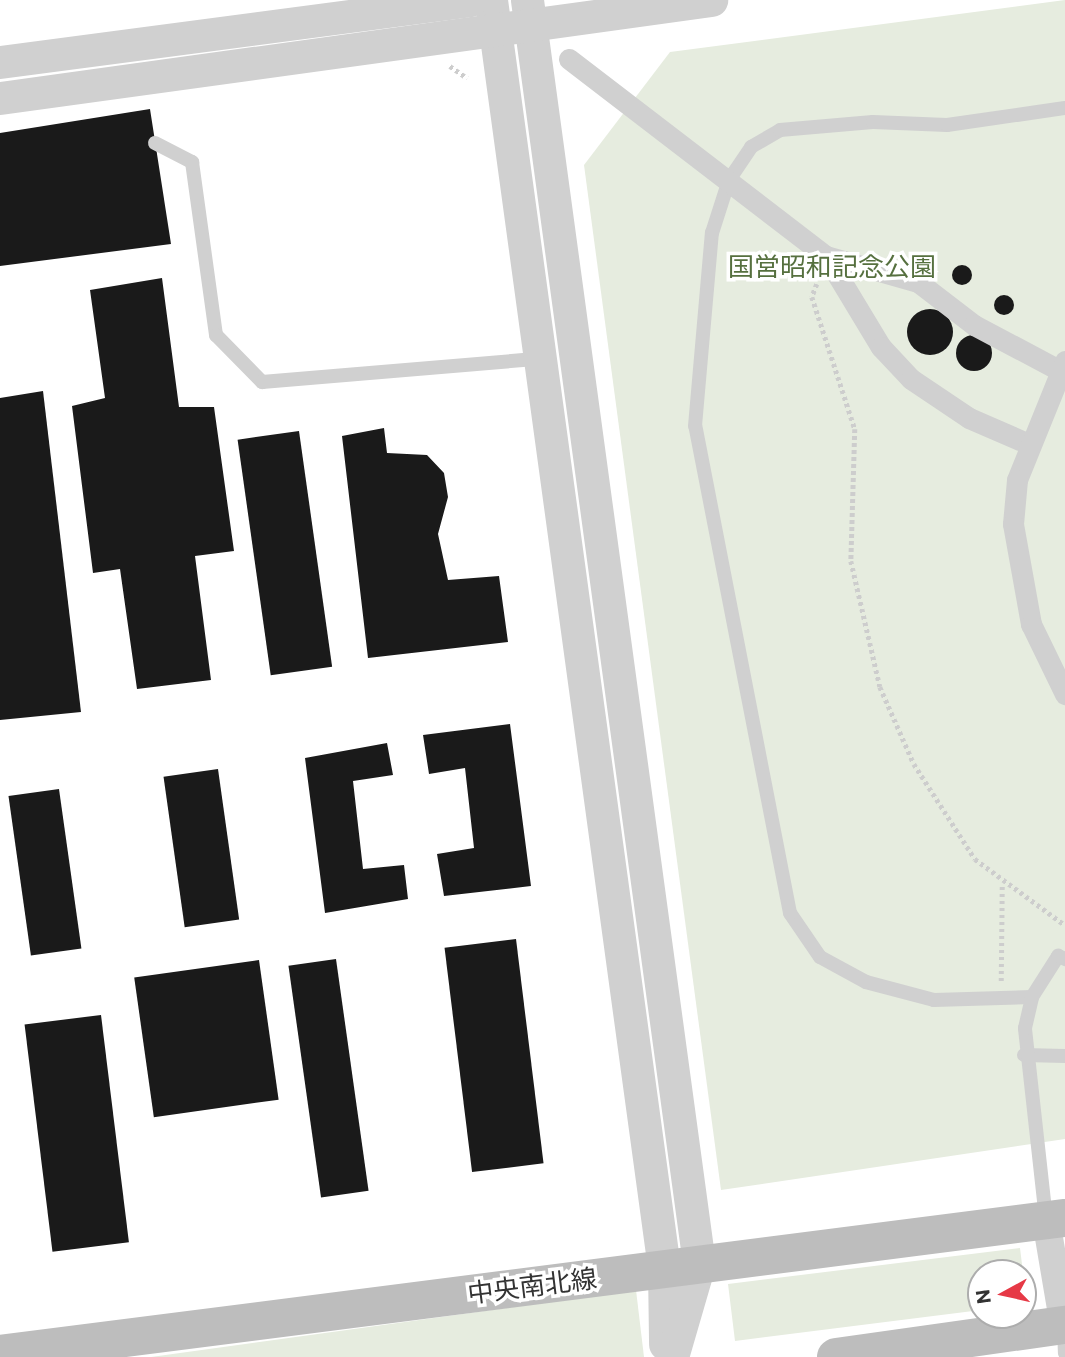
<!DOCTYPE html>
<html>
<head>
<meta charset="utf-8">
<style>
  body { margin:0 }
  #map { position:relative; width:1065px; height:1357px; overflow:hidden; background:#fff; font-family:Commissioner,"Noto Sans JP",sans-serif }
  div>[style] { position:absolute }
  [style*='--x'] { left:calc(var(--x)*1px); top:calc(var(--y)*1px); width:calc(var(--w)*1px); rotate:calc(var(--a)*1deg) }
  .green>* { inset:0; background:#e6ecdf }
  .building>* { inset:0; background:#1a1a1a; transform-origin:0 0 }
  .round { border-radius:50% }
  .path>* { height:4.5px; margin-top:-2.25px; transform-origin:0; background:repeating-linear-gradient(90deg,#cdcdcd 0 3.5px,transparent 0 7px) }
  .service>* { height:14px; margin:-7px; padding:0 7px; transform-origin:7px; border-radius:7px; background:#d0d0d0 }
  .pedestrian>* { height:21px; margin:-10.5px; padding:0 10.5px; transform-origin:10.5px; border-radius:10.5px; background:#d0d0d0 }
  .minor>* { height:28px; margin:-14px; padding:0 14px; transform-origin:14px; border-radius:14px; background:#d0d0d0 }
  .tertiary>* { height:33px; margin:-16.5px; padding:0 16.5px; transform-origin:16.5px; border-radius:16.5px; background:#d0d0d0 }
  .secondary>* { height:38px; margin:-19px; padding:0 19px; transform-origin:19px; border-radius:19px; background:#bdbdbd }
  span { translate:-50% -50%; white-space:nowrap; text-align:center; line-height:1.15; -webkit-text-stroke:7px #fff; paint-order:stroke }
  .park-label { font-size:26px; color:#56703f }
  .street-label { font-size:26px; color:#333 }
  .north { position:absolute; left:967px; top:1259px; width:70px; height:70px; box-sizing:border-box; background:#fff; border:2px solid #adadad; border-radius:50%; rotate:262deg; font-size:19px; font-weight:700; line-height:28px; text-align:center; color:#333 }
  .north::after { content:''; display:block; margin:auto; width:24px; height:32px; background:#e63946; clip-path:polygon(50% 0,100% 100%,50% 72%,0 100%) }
</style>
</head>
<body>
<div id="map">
  <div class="green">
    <i style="clip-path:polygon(1065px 0,1065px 1139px,721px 1190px,584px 165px,670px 52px)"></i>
    <i style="clip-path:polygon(1020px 1248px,1027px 1305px,1023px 1273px,981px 1273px,981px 1310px,735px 1341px,728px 1284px)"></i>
    <i style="clip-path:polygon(636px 1290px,644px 1357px,151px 1357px)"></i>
  </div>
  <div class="building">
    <i style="clip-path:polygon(150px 109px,171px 244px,0 266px,0 133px)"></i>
    <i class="round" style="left:952px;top:265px;width:20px;height:20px"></i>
    <i style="clip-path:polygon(162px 278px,179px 407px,214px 407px,234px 551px,195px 556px,211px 680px,137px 689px,120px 569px,93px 573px,72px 406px,105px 398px,90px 290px)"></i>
    <i class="round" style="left:994px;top:295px;width:20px;height:20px"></i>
    <i class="round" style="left:907px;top:309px;width:46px;height:46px"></i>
    <i class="round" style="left:956px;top:335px;width:36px;height:36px"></i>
    <i style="clip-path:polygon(43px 391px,81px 712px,0 720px,0 398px)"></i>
    <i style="clip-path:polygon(384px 428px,387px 453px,427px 455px,444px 473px,448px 497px,438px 534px,448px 580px,499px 576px,508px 642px,368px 658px,342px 436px)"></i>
    <i style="left:299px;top:431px;width:238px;height:62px;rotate:82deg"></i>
    <i style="clip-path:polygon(510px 724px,531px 886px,444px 896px,437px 854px,474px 848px,465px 768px,429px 774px,423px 735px)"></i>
    <i style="clip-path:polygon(387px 743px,393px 775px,353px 781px,363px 869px,404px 865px,408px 899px,325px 913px,305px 758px)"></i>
    <i style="left:218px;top:769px;width:152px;height:55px;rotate:82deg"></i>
    <i style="left:59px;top:789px;width:161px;height:51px;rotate:82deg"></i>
    <i style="left:516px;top:939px;width:226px;height:72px;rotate:83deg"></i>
    <i style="left:336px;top:959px;width:234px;height:48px;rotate:82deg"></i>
    <i style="left:259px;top:960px;width:141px;height:126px;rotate:82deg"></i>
    <i style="left:101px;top:1015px;width:229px;height:77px;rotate:83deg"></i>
  </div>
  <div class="path">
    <i style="--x:450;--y:66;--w:21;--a:35"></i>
    <i style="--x:817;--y:284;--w:14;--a:111"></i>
    <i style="--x:812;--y:297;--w:139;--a:72"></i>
    <i style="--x:855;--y:429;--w:132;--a:91.7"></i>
    <i style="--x:851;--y:561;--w:129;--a:77"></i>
    <i style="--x:880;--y:687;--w:84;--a:66.2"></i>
    <i style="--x:914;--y:764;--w:113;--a:57.3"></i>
    <i style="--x:975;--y:859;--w:112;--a:36.3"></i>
    <i style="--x:1001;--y:981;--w:96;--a:-89.4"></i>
  </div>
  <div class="service">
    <i style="--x:155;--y:143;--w:42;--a:27.2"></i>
    <i style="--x:192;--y:162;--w:175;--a:82.1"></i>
    <i style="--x:216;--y:335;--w:66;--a:45.6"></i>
    <i style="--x:262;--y:382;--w:277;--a:-4.8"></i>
    <i style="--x:1032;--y:997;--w:98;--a:178.2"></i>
    <i style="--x:934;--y:1000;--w:70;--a:-165.2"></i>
    <i style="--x:866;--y:982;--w:52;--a:-151.5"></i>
    <i style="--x:820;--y:957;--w:53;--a:-124.3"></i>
    <i style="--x:790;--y:913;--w:496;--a:-101"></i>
    <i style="--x:695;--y:426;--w:194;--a:-85"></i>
    <i style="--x:712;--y:233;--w:56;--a:-72.2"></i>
    <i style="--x:729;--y:180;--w:40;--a:-56"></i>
    <i style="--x:751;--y:147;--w:34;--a:-30"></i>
    <i style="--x:780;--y:130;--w:93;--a:-4.9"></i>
    <i style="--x:873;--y:122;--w:74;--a:2.3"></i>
    <i style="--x:947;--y:125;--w:119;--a:-8.2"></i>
    <i style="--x:1024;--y:1055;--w:41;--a:1.4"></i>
    <i style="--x:1046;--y:1219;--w:192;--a:-96.3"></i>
    <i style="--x:1025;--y:1028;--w:32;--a:-77"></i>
    <i style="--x:1032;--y:997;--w:49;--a:-57.6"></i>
    <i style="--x:1058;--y:956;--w:8;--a:23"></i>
    <i style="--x:1064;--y:1327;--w:26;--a:88"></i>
  </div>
  <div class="pedestrian">
    <i style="--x:569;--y:59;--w:324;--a:37.5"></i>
    <i style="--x:826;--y:256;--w:106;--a:58.9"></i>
    <i style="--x:881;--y:347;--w:44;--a:46.8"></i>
    <i style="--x:911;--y:379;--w:70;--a:33.9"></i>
    <i style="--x:969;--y:418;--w:65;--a:23.4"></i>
    <i style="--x:826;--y:256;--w:96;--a:15.8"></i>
    <i style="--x:918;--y:282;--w:71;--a:37.5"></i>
    <i style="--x:974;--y:325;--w:96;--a:27.9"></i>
    <i style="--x:1065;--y:361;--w:128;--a:112"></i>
    <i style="--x:1017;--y:480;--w:44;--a:95.2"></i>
    <i style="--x:1013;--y:524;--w:102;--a:79.8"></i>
    <i style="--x:1031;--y:624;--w:78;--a:64.1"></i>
  </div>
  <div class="minor">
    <i style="--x:1046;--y:1220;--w:108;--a:80.4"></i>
  </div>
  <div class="tertiary">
    <i style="--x:491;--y:0;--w:1280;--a:82.23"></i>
    <i style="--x:664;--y:1268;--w:76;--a:89.2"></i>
    <i style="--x:527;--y:0;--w:1276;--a:82.25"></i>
    <i style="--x:699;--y:1264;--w:97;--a:106.2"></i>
    <i style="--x:0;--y:62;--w:474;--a:-7.5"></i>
    <i style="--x:0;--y:98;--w:718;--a:-7.85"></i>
  </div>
  <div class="secondary">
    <i style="--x:0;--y:1354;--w:1074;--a:-7.28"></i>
    <i style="--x:836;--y:1357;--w:231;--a:-8"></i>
  </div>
  <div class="park-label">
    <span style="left:832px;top:266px">国営昭和記念公園</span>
  </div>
  <div class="street-label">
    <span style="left:532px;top:1285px;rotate:-7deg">中央南北線</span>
  </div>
  <div class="north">N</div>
</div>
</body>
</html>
